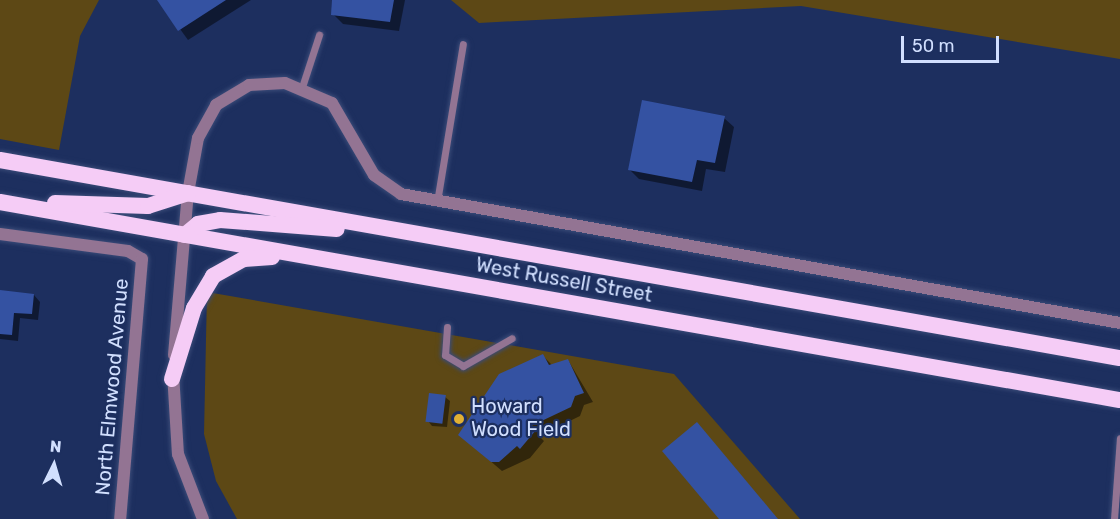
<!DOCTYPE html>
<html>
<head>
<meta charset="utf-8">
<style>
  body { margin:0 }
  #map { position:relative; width:1120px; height:519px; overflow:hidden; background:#1d2f5f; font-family:Rubik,sans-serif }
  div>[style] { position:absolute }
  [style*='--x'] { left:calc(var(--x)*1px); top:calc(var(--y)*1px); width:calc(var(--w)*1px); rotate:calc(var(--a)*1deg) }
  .green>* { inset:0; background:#5d4815 }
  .shadow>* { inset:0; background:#0007 }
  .building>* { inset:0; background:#3452a2; transform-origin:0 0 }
  .roads { filter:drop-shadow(0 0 2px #3a4b78) drop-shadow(0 0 2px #3a4b78) }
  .service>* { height:7px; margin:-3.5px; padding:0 3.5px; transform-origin:3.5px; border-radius:3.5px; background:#937493 }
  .minor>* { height:12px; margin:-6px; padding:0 6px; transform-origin:6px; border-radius:6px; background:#937493 }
  .tertiary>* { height:12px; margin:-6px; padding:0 6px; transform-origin:6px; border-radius:6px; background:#937493 }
  .trunk>* { height:16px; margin:-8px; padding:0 8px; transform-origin:8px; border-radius:8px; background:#f5ccf6 }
  .dots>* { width:16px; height:16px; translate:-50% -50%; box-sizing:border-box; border:3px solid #1d2f5f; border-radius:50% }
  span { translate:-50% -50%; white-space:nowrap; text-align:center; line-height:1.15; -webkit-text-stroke:4.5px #1d2f5f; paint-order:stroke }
  .street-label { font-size:20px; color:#d1dffe }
  .poi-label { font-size:20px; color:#d1dffe }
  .left { translate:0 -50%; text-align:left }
  .north { position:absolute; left:24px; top:435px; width:60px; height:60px; -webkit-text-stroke:4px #1d2f5f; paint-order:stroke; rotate:5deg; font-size:16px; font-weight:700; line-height:24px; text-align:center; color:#d1dffe }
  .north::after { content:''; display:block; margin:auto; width:21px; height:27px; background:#d1dffe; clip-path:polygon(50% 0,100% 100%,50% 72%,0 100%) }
  .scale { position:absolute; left:901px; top:36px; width:98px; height:27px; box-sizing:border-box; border:3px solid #d1dffe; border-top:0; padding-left:8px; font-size:18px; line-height:21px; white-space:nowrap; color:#d1dffe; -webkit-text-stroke:4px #1d2f5f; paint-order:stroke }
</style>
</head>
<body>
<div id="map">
  <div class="green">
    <i style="clip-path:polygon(0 0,99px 0,80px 36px,59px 150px,0 139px)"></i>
    <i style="clip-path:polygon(451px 0,1120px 0,1120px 59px,801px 6px,479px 23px)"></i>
    <i style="clip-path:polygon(207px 292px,674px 374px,800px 519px,237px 519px,216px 481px,204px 434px)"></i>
  </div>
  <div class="shadow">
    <i style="clip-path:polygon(159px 0,251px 0,188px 40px)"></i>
    <i style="clip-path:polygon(333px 0,405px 0,399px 31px,343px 24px,333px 14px)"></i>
    <i style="clip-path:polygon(724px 118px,734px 127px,725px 172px,706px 169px,702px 191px,639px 179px,629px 169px)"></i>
    <i style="clip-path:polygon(0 292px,34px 295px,40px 302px,38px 320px,20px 318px,18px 341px,0 339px)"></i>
    <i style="clip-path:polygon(542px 355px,552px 365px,568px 360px,593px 402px,584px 405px,580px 416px,539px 436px,544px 441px,530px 458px,502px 471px,460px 435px,500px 375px)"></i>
    <i style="clip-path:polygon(445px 397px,450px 401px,447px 427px,432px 426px,428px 421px)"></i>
  </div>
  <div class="building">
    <i style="clip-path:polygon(157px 0,226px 0,178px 31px)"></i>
    <i style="clip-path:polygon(332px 0,394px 0,390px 22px,331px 15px)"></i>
    <i style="clip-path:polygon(642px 100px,725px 116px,715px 163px,697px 160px,692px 182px,628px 170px)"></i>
    <i style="clip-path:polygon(0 290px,34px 294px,32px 314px,14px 313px,12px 335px,0 334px)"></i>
    <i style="clip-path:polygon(543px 354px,549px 365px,568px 359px,584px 393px,575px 396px,571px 407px,531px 426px,536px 430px,520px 449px,517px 446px,499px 462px,491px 462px,458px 435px,499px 374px)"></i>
    <i style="left:429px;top:393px;width:17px;height:29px;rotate:7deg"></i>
    <i style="clip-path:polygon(697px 422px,778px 519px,719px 519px,662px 451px)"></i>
  </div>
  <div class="roads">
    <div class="service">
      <i style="--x:302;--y:87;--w:55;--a:-71.9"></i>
      <i style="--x:437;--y:202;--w:160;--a:-80.7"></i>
      <i style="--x:447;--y:327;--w:28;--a:94"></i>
      <i style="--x:445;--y:355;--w:21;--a:31"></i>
      <i style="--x:463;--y:366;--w:56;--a:-29.7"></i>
      <i style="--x:1114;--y:519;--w:81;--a:-85.8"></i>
    </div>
    <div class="minor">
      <i style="--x:188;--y:193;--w:56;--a:-79.7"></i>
      <i style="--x:198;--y:138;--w:38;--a:-61"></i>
      <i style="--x:216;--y:105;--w:39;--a:-31"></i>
      <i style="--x:249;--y:85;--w:36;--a:-3"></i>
      <i style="--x:285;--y:83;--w:51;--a:23.1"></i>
      <i style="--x:332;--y:103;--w:83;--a:59.7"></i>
      <i style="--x:374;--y:175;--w:33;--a:35"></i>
      <i style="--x:401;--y:194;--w:730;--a:10.17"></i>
      <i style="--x:0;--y:234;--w:129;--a:7.6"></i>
      <i style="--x:128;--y:251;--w:16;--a:30"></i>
      <i style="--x:142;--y:259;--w:261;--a:94.8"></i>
    </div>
    <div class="tertiary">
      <i style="--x:174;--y:355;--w:163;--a:-85.1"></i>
      <i style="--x:173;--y:373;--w:81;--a:86.5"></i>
      <i style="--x:178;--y:454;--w:70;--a:69"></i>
    </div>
    <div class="trunk">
      <i style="--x:0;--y:160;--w:1137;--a:10.03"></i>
      <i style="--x:0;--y:202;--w:1137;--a:10.03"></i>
      <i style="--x:55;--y:203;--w:93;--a:1.8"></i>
      <i style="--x:148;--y:206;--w:42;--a:-18"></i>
      <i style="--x:185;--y:235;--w:17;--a:-40"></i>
      <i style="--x:198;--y:224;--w:22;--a:-10"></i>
      <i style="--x:220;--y:220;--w:117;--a:4.4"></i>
      <i style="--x:172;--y:379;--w:74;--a:-72.8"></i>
      <i style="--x:194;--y:308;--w:37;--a:-59"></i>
      <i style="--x:213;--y:276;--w:35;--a:-29"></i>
      <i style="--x:244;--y:259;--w:28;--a:-4"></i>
    </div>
  </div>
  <div class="dots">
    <i style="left:459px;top:419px;background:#e0b034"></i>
  </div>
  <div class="street-label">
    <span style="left:564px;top:280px;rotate:10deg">West Russell Street</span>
    <span style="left:112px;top:387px;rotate:-85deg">North Elmwood Avenue</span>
  </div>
  <div class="poi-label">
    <span class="left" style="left:471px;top:418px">Howard<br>Wood Field</span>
  </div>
  <div class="north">N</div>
  <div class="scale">50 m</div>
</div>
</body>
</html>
